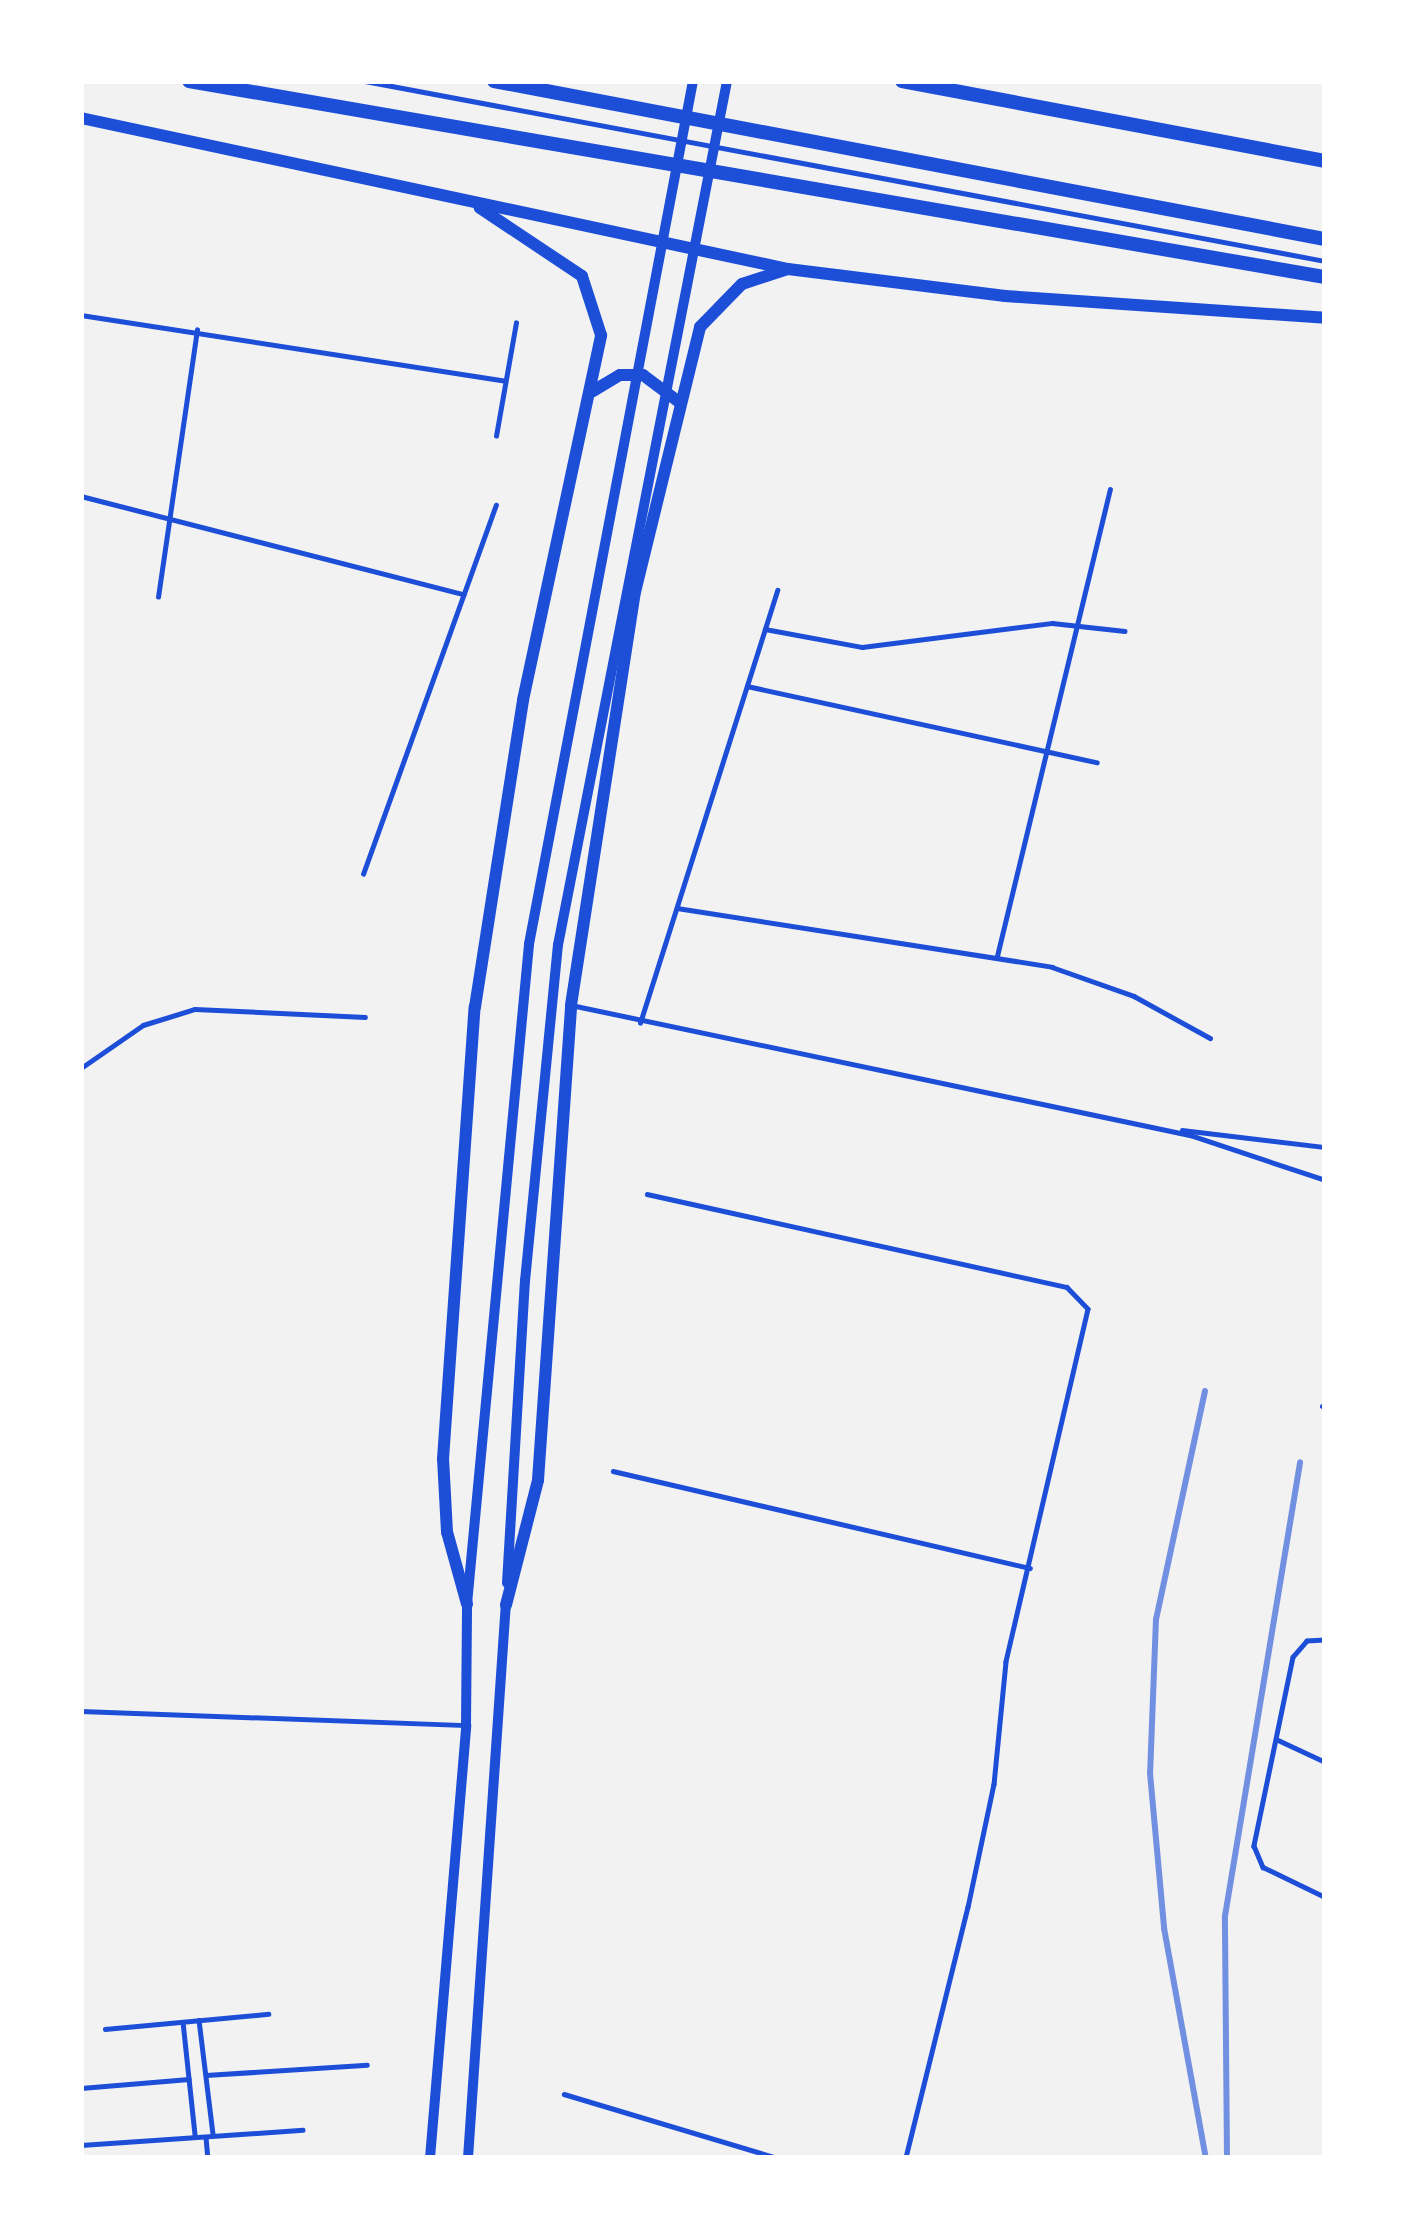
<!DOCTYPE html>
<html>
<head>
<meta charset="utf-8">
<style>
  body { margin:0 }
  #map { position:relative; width:1406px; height:2239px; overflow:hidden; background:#f2f2f2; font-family:"DejaVu Sans",sans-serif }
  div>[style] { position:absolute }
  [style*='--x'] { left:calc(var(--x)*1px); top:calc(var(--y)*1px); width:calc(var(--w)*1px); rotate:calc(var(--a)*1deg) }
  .service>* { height:4.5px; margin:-2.25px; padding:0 2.25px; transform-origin:2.25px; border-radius:2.25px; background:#1d4ed8 }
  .secondary>* { height:10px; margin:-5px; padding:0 5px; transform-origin:5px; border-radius:5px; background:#1d4ed8 }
  .trunk>* { height:12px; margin:-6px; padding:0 6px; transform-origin:6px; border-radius:6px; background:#1d4ed8 }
  .motorway>* { height:14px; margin:-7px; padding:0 7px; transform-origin:7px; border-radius:7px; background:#1d4ed8 }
  .rail>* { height:6px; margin:-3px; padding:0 3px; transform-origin:3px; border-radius:3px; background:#7290e2 }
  span { translate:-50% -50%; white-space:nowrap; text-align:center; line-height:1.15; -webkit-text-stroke:10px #fff; paint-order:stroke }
  .frame { position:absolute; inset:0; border:84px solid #fff; pointer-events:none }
</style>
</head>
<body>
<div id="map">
  <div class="service">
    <i style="--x:365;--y:81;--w:977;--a:10.62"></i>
    <i style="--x:81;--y:315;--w:429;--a:8.8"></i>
    <i style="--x:496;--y:436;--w:115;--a:-80"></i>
    <i style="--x:81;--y:496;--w:395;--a:14.4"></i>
    <i style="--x:158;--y:597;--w:270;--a:-81.7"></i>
    <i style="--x:765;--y:629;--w:99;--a:10.5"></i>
    <i style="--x:862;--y:647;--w:192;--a:-7.2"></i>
    <i style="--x:1052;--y:623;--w:73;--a:6.3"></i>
    <i style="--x:747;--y:686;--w:358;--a:12.3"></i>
    <i style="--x:363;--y:874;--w:392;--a:-70.2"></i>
    <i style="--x:677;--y:908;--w:380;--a:8.9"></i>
    <i style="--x:1052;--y:967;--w:87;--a:19.5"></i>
    <i style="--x:1134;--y:996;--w:87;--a:28.9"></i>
    <i style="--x:997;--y:956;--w:480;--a:-76.4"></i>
    <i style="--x:571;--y:1005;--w:633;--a:11.86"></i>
    <i style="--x:1190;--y:1135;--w:142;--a:18.4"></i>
    <i style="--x:640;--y:1023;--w:454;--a:-72.4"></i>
    <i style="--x:81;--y:1068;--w:75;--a:-34.7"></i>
    <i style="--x:143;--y:1025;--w:54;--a:-17.1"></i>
    <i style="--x:195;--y:1009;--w:170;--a:2.7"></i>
    <i style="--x:1182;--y:1130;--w:144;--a:6.8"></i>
    <i style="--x:647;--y:1194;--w:430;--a:12.5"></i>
    <i style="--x:1067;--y:1287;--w:30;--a:46"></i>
    <i style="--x:1088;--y:1309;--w:362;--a:103.1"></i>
    <i style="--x:1006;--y:1662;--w:123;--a:95.6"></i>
    <i style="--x:994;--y:1784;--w:126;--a:101.9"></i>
    <i style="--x:968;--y:1907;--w:259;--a:103.9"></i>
    <i style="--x:1322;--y:1406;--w:3;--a:18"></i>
    <i style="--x:613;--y:1471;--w:428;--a:13.1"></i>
    <i style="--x:1325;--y:1640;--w:18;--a:177"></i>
    <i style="--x:1307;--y:1641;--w:21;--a:131"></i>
    <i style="--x:1293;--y:1657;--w:193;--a:101.7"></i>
    <i style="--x:1254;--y:1846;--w:23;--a:67"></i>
    <i style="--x:1263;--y:1867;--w:69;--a:25.8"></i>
    <i style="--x:81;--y:1711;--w:385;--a:2.1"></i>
    <i style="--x:1276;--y:1739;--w:54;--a:25.1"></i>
    <i style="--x:199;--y:2020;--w:115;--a:83"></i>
    <i style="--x:183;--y:2022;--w:114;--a:83.9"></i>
    <i style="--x:105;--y:2029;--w:164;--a:-5.3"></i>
    <i style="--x:206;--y:2075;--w:161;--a:-3.6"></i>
    <i style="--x:81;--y:2088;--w:108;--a:-4.8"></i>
    <i style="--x:564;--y:2094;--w:222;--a:16.7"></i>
    <i style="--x:206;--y:2137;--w:21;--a:85"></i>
    <i style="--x:81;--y:2145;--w:222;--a:-3.9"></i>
  </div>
  <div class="secondary">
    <i style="--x:507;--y:1583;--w:303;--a:-86.6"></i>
    <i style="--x:525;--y:1281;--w:338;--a:-84.4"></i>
    <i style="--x:558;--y:945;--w:880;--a:-78.93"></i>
    <i style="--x:430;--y:2158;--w:434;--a:-85.2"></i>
    <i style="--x:466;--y:1725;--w:121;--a:-89.5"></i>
    <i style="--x:467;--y:1604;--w:663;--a:-84.63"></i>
    <i style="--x:529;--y:944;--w:878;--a:-79.24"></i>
    <i style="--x:468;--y:2158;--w:557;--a:-86.09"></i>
  </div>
  <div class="trunk">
    <i style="--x:81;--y:118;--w:723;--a:12.06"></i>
    <i style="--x:788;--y:269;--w:219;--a:7.1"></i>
    <i style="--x:1005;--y:296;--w:321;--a:3.9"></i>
    <i style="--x:593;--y:391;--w:31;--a:-31"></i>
    <i style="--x:620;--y:375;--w:23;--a:0"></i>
    <i style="--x:643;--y:375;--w:45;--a:36.9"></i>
    <i style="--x:467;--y:1604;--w:75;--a:-105.5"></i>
    <i style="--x:447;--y:1532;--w:73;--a:-93.1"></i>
    <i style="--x:443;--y:1459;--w:453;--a:-86"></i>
    <i style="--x:475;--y:1007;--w:311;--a:-81.1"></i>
    <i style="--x:523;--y:700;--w:373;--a:-77.9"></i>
    <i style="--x:601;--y:335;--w:62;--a:-107.9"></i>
    <i style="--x:582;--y:276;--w:123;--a:-146.3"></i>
    <i style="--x:506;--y:1605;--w:129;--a:-75.6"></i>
    <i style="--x:538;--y:1480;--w:476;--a:-86"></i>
    <i style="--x:571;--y:1005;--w:418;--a:-81.2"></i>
    <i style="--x:635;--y:592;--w:273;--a:-76.2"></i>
    <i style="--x:700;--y:327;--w:60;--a:-45.7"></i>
    <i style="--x:742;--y:284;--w:48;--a:-18.1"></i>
  </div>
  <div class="motorway">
    <i style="--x:189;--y:81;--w:1153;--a:9.79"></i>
    <i style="--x:494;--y:81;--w:846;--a:10.77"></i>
    <i style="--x:902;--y:81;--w:430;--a:10.7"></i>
  </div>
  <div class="rail">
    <i style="--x:1205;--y:1391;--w:233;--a:102.1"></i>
    <i style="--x:1156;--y:1619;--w:154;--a:92.2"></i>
    <i style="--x:1150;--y:1773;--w:156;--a:84.8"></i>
    <i style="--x:1164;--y:1928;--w:234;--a:79.7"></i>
    <i style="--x:1227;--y:2158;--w:242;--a:-90.5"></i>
    <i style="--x:1225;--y:1916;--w:460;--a:-80.6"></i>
  </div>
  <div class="frame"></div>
</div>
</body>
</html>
